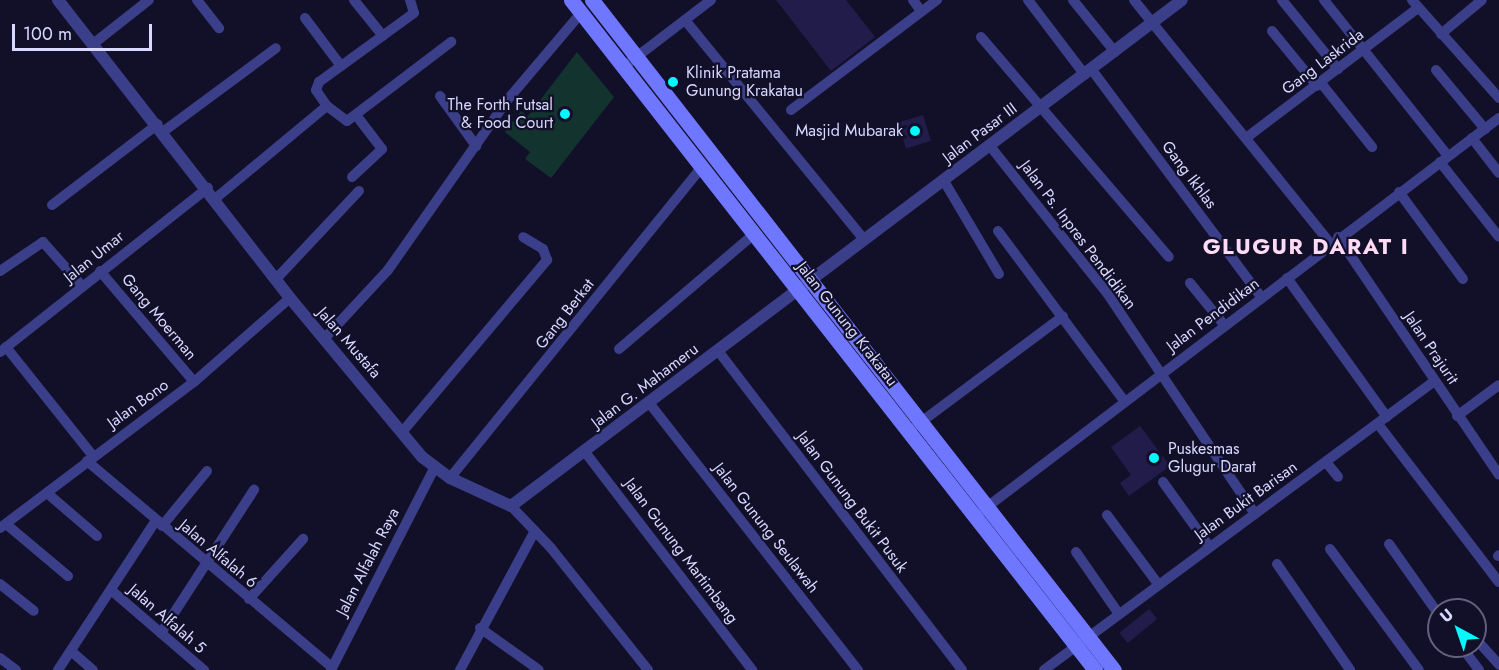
<!DOCTYPE html>
<html>
<head>
<meta charset="utf-8">
<style>
  body { margin:0 }
  #map { position:relative; width:1499px; height:670px; overflow:hidden; background:#121029; font-family:Jost,sans-serif }
  div>[style] { position:absolute }
  [style*='--x'] { left:calc(var(--x)*1px); top:calc(var(--y)*1px); width:calc(var(--w)*1px); rotate:calc(var(--a)*1deg) }
  .green>* { inset:0; background:#13332f }
  .building>* { inset:0; background:#211c4a; transform-origin:0 0 }
  .minor>* { height:10px; margin:-5px; padding:0 5px; transform-origin:5px; border-radius:5px; background:#3b3e88 }
  .tertiary>* { height:12px; margin:-6px; padding:0 6px; transform-origin:6px; border-radius:6px; background:#3b3e88 }
  .secondary>* { height:15px; margin:-7.5px; padding:0 7.5px; transform-origin:7.5px; border-radius:7.5px; background:#6f76ff }
  .dots>* { width:16px; height:16px; translate:-50% -50%; box-sizing:border-box; border:3px solid #121029; border-radius:50% }
  span { translate:-50% -50%; white-space:nowrap; text-align:center; line-height:1.15; -webkit-text-stroke:4.5px #121029; paint-order:stroke }
  .street-label { font-size:16px; color:#d9d8ff }
  .poi-label { font-size:16px; color:#d9d8ff }
  .left { translate:0 -50%; text-align:left }
  .right { translate:-100% -50%; text-align:right }
  .district-label { font-size:22px; color:#ffdaf4; font-weight:700; letter-spacing:1.5px }
  .north { position:absolute; left:1427px; top:598px; width:60px; height:60px; box-sizing:border-box; background:#121029; border:2px solid #62607f; border-radius:50%; rotate:320deg; font-size:16px; font-weight:700; line-height:24px; text-align:center; color:#d9d8ff }
  .north::after { content:''; display:block; margin:auto; width:21px; height:27px; background:#04f9ff; clip-path:polygon(50% 0,100% 100%,50% 72%,0 100%) }
  .scale { position:absolute; left:12px; top:24px; width:140px; height:27px; box-sizing:border-box; border:3px solid #d9d8ff; border-top:0; padding-left:8px; font-size:18px; line-height:21px; white-space:nowrap; color:#d9d8ff; -webkit-text-stroke:4px #121029; paint-order:stroke }
</style>
</head>
<body>
<div id="map">
  <div class="green">
    <i style="clip-path:polygon(577px 52px,614px 97px,551px 178px,525px 159px,530px 152px,505px 132px,521px 111px,528px 116px)"></i>
  </div>
  <div class="building">
    <i style="clip-path:polygon(776px 0,846px 0,875px 37px,831px 71px)"></i>
    <i style="left:923px;top:115px;width:27px;height:26px;rotate:73deg"></i>
    <i style="clip-path:polygon(1140px 426px,1170px 466px,1129px 496px,1120px 483px,1131px 475px,1111px 447px)"></i>
    <i style="left:1149px;top:609px;width:13px;height:38px;rotate:51deg"></i>
  </div>
  <div class="minor">
    <i style="--x:197;--y:0;--w:36;--a:52"></i>
    <i style="--x:354;--y:0;--w:46;--a:51.1"></i>
    <i style="--x:913;--y:0;--w:14;--a:54"></i>
    <i style="--x:1028;--y:0;--w:94;--a:52.8"></i>
    <i style="--x:1073;--y:0;--w:67;--a:51.1"></i>
    <i style="--x:1134;--y:0;--w:312;--a:51.1"></i>
    <i style="--x:1282;--y:0;--w:89;--a:50.9"></i>
    <i style="--x:1324;--y:0;--w:199;--a:51.5"></i>
    <i style="--x:1412;--y:0;--w:131;--a:48.4"></i>
    <i style="--x:305;--y:18;--w:60;--a:53.1"></i>
    <i style="--x:685;--y:20;--w:281;--a:50.8"></i>
    <i style="--x:1272;--y:31;--w:71;--a:50.7"></i>
    <i style="--x:1441;--y:34;--w:53;--a:-39.7"></i>
    <i style="--x:981;--y:37;--w:289;--a:49.5"></i>
    <i style="--x:93;--y:44;--w:71;--a:-38.2"></i>
    <i style="--x:622;--y:68;--w:112;--a:-37.4"></i>
    <i style="--x:1092;--y:70;--w:284;--a:53.3"></i>
    <i style="--x:1436;--y:70;--w:77;--a:50.3"></i>
    <i style="--x:1321;--y:83;--w:82;--a:51.4"></i>
    <i style="--x:440;--y:96;--w:62;--a:54.2"></i>
    <i style="--x:327;--y:106;--w:19;--a:-125"></i>
    <i style="--x:316;--y:90;--w:9;--a:-69"></i>
    <i style="--x:319;--y:82;--w:117;--a:-36"></i>
    <i style="--x:414;--y:13;--w:14;--a:-107"></i>
    <i style="--x:791;--y:110;--w:183;--a:-37"></i>
    <i style="--x:164;--y:131;--w:139;--a:-36.5"></i>
    <i style="--x:1246;--y:138;--w:216;--a:-37.1"></i>
    <i style="--x:1472;--y:138;--w:44;--a:52.4"></i>
    <i style="--x:990;--y:146;--w:188;--a:51.5"></i>
    <i style="--x:1107;--y:293;--w:266;--a:56.2"></i>
    <i style="--x:1440;--y:162;--w:95;--a:51.8"></i>
    <i style="--x:352;--y:177;--w:41;--a:-43"></i>
    <i style="--x:382;--y:149;--w:43;--a:-127.4"></i>
    <i style="--x:944;--y:181;--w:108;--a:59.4"></i>
    <i style="--x:1399;--y:192;--w:108;--a:53.7"></i>
    <i style="--x:216;--y:198;--w:144;--a:-39.7"></i>
    <i style="--x:327;--y:106;--w:25;--a:37"></i>
    <i style="--x:347;--y:121;--w:131;--a:-37.2"></i>
    <i style="--x:52;--y:205;--w:133;--a:-37.4"></i>
    <i style="--x:998;--y:231;--w:213;--a:53.4"></i>
    <i style="--x:1338;--y:237;--w:287;--a:55.9"></i>
    <i style="--x:0;--y:271;--w:52;--a:-34"></i>
    <i style="--x:43;--y:242;--w:59;--a:48.4"></i>
    <i style="--x:100;--y:271;--w:145;--a:49.7"></i>
    <i style="--x:1287;--y:278;--w:171;--a:54.3"></i>
    <i style="--x:276;--y:279;--w:121;--a:-46.7"></i>
    <i style="--x:1190;--y:283;--w:55;--a:50.9"></i>
    <i style="--x:324;--y:339;--w:94;--a:-47.2"></i>
    <i style="--x:388;--y:270;--w:210;--a:-54.9"></i>
    <i style="--x:509;--y:98;--w:111;--a:-49.7"></i>
    <i style="--x:6;--y:347;--w:139;--a:51.4"></i>
    <i style="--x:619;--y:349;--w:176;--a:-40.4"></i>
    <i style="--x:0;--y:352;--w:265;--a:-38.3"></i>
    <i style="--x:719;--y:352;--w:400;--a:52.6"></i>
    <i style="--x:650;--y:404;--w:338;--a:52"></i>
    <i style="--x:1457;--y:416;--w:52;--a:-36.4"></i>
    <i style="--x:1378;--y:424;--w:199;--a:52.6"></i>
    <i style="--x:917;--y:425;--w:182;--a:-36.7"></i>
    <i style="--x:403;--y:431;--w:224;--a:-49.9"></i>
    <i style="--x:547;--y:260;--w:12;--a:-110"></i>
    <i style="--x:543;--y:249;--w:23;--a:-149"></i>
    <i style="--x:585;--y:452;--w:275;--a:52.5"></i>
    <i style="--x:87;--y:461;--w:320;--a:40.1"></i>
    <i style="--x:1326;--y:462;--w:19;--a:51"></i>
    <i style="--x:450;--y:478;--w:400;--a:-51"></i>
    <i style="--x:1163;--y:482;--w:79;--a:54.3"></i>
    <i style="--x:47;--y:493;--w:66;--a:40.7"></i>
    <i style="--x:511;--y:506;--w:58;--a:46.4"></i>
    <i style="--x:551;--y:548;--w:156;--a:51.5"></i>
    <i style="--x:983;--y:510;--w:648;--a:-37.22"></i>
    <i style="--x:1107;--y:515;--w:86;--a:53.5"></i>
    <i style="--x:6;--y:524;--w:81;--a:40"></i>
    <i style="--x:162;--y:526;--w:71;--a:-50.7"></i>
    <i style="--x:0;--y:528;--w:243;--a:-37"></i>
    <i style="--x:194;--y:382;--w:128;--a:-41.2"></i>
    <i style="--x:1389;--y:544;--w:87;--a:54.8"></i>
    <i style="--x:1330;--y:549;--w:150;--a:53.7"></i>
    <i style="--x:1076;--y:552;--w:75;--a:55.3"></i>
    <i style="--x:1498;--y:556;--w:1;--a:-45"></i>
    <i style="--x:1277;--y:564;--w:129;--a:55.4"></i>
    <i style="--x:0;--y:584;--w:43;--a:38.5"></i>
    <i style="--x:111;--y:590;--w:123;--a:40.7"></i>
    <i style="--x:249;--y:599;--w:81;--a:-48"></i>
    <i style="--x:480;--y:628;--w:72;--a:35.4"></i>
    <i style="--x:161;--y:633;--w:171;--a:-57"></i>
    <i style="--x:1475;--y:638;--w:36;--a:48"></i>
    <i style="--x:1461;--y:646;--w:30;--a:53"></i>
    <i style="--x:71;--y:651;--w:29;--a:41"></i>
    <i style="--x:0;--y:658;--w:20;--a:37"></i>
    <i style="--x:58;--y:670;--w:179;--a:-56.8"></i>
    <i style="--x:331;--y:670;--w:226;--a:-62.9"></i>
    <i style="--x:460;--y:670;--w:158;--a:-61.7"></i>
    <i style="--x:1044;--y:670;--w:485;--a:-36.5"></i>
  </div>
  <div class="tertiary">
    <i style="--x:58;--y:0;--w:378;--a:52.1"></i>
    <i style="--x:290;--y:298;--w:207;--a:50.3"></i>
    <i style="--x:422;--y:457;--w:35;--a:37"></i>
    <i style="--x:450;--y:478;--w:67;--a:24.7"></i>
    <i style="--x:511;--y:506;--w:840;--a:-37.02"></i>
  </div>
  <div class="secondary">
    <i style="--x:571;--y:0;--w:851;--a:51.97"></i>
    <i style="--x:592;--y:0;--w:849;--a:52.08"></i>
  </div>
  <div class="dots">
    <i style="left:673px;top:82px;background:#04f9ff"></i>
    <i style="left:565px;top:114px;background:#04f9ff"></i>
    <i style="left:915px;top:131px;background:#04f9ff"></i>
    <i style="left:1154px;top:458px;background:#04f9ff"></i>
  </div>
  <div class="street-label">
    <span style="left:1323px;top:62px;rotate:-37deg">Gang Laskrida</span>
    <span style="left:980px;top:133px;rotate:-37deg">Jalan Pasar III</span>
    <span style="left:1189px;top:175px;rotate:53deg">Gang Ikhlas</span>
    <span style="left:1078px;top:235px;rotate:53deg">Jalan Ps. Inpres Pendidikan</span>
    <span style="left:94px;top:257px;rotate:-39deg">Jalan Umar</span>
    <span style="left:565px;top:314px;rotate:-52deg">Gang Berkat</span>
    <span style="left:1213px;top:315px;rotate:-37deg">Jalan Pendidikan</span>
    <span style="left:159px;top:317px;rotate:50deg">Gang Moerman</span>
    <span style="left:847px;top:324px;rotate:52deg">Jalan Gunung Krakatau</span>
    <span style="left:349px;top:343px;rotate:49deg">Jalan Mustafa</span>
    <span style="left:1431px;top:348px;rotate:56deg">Jalan Prajurit</span>
    <span style="left:645px;top:386px;rotate:-37deg">Jalan G. Mahameru</span>
    <span style="left:138px;top:404px;rotate:-36deg">Jalan Bono</span>
    <span style="left:1246px;top:501px;rotate:-36deg">Jalan Bukit Barisan</span>
    <span style="left:852px;top:502px;rotate:53deg">Jalan Gunung Bukit Pusuk</span>
    <span style="left:766px;top:528px;rotate:52deg">Jalan Gunung Seulawah</span>
    <span style="left:681px;top:551px;rotate:53deg">Jalan Gunung Martimbang</span>
    <span style="left:218px;top:554px;rotate:40deg">Jalan Alfalah 6</span>
    <span style="left:368px;top:562px;rotate:-63deg">Jalan Alfalah Raya</span>
    <span style="left:167px;top:619px;rotate:41deg">Jalan Alfalah 5</span>
  </div>
  <div class="poi-label">
    <span class="left" style="left:686px;top:82px">Klinik Pratama<br>Gunung Krakatau</span>
    <span class="right" style="left:553px;top:114px">The Forth Futsal<br>&amp; Food Court</span>
    <span class="right" style="left:903px;top:131px">Masjid Mubarak</span>
    <span class="left" style="left:1168px;top:458px">Puskesmas<br>Glugur Darat</span>
  </div>
  <div class="district-label">
    <span style="left:1306px;top:247px">GLUGUR DARAT I</span>
  </div>
  <div class="north">U</div>
  <div class="scale">100 m</div>
</div>
</body>
</html>
